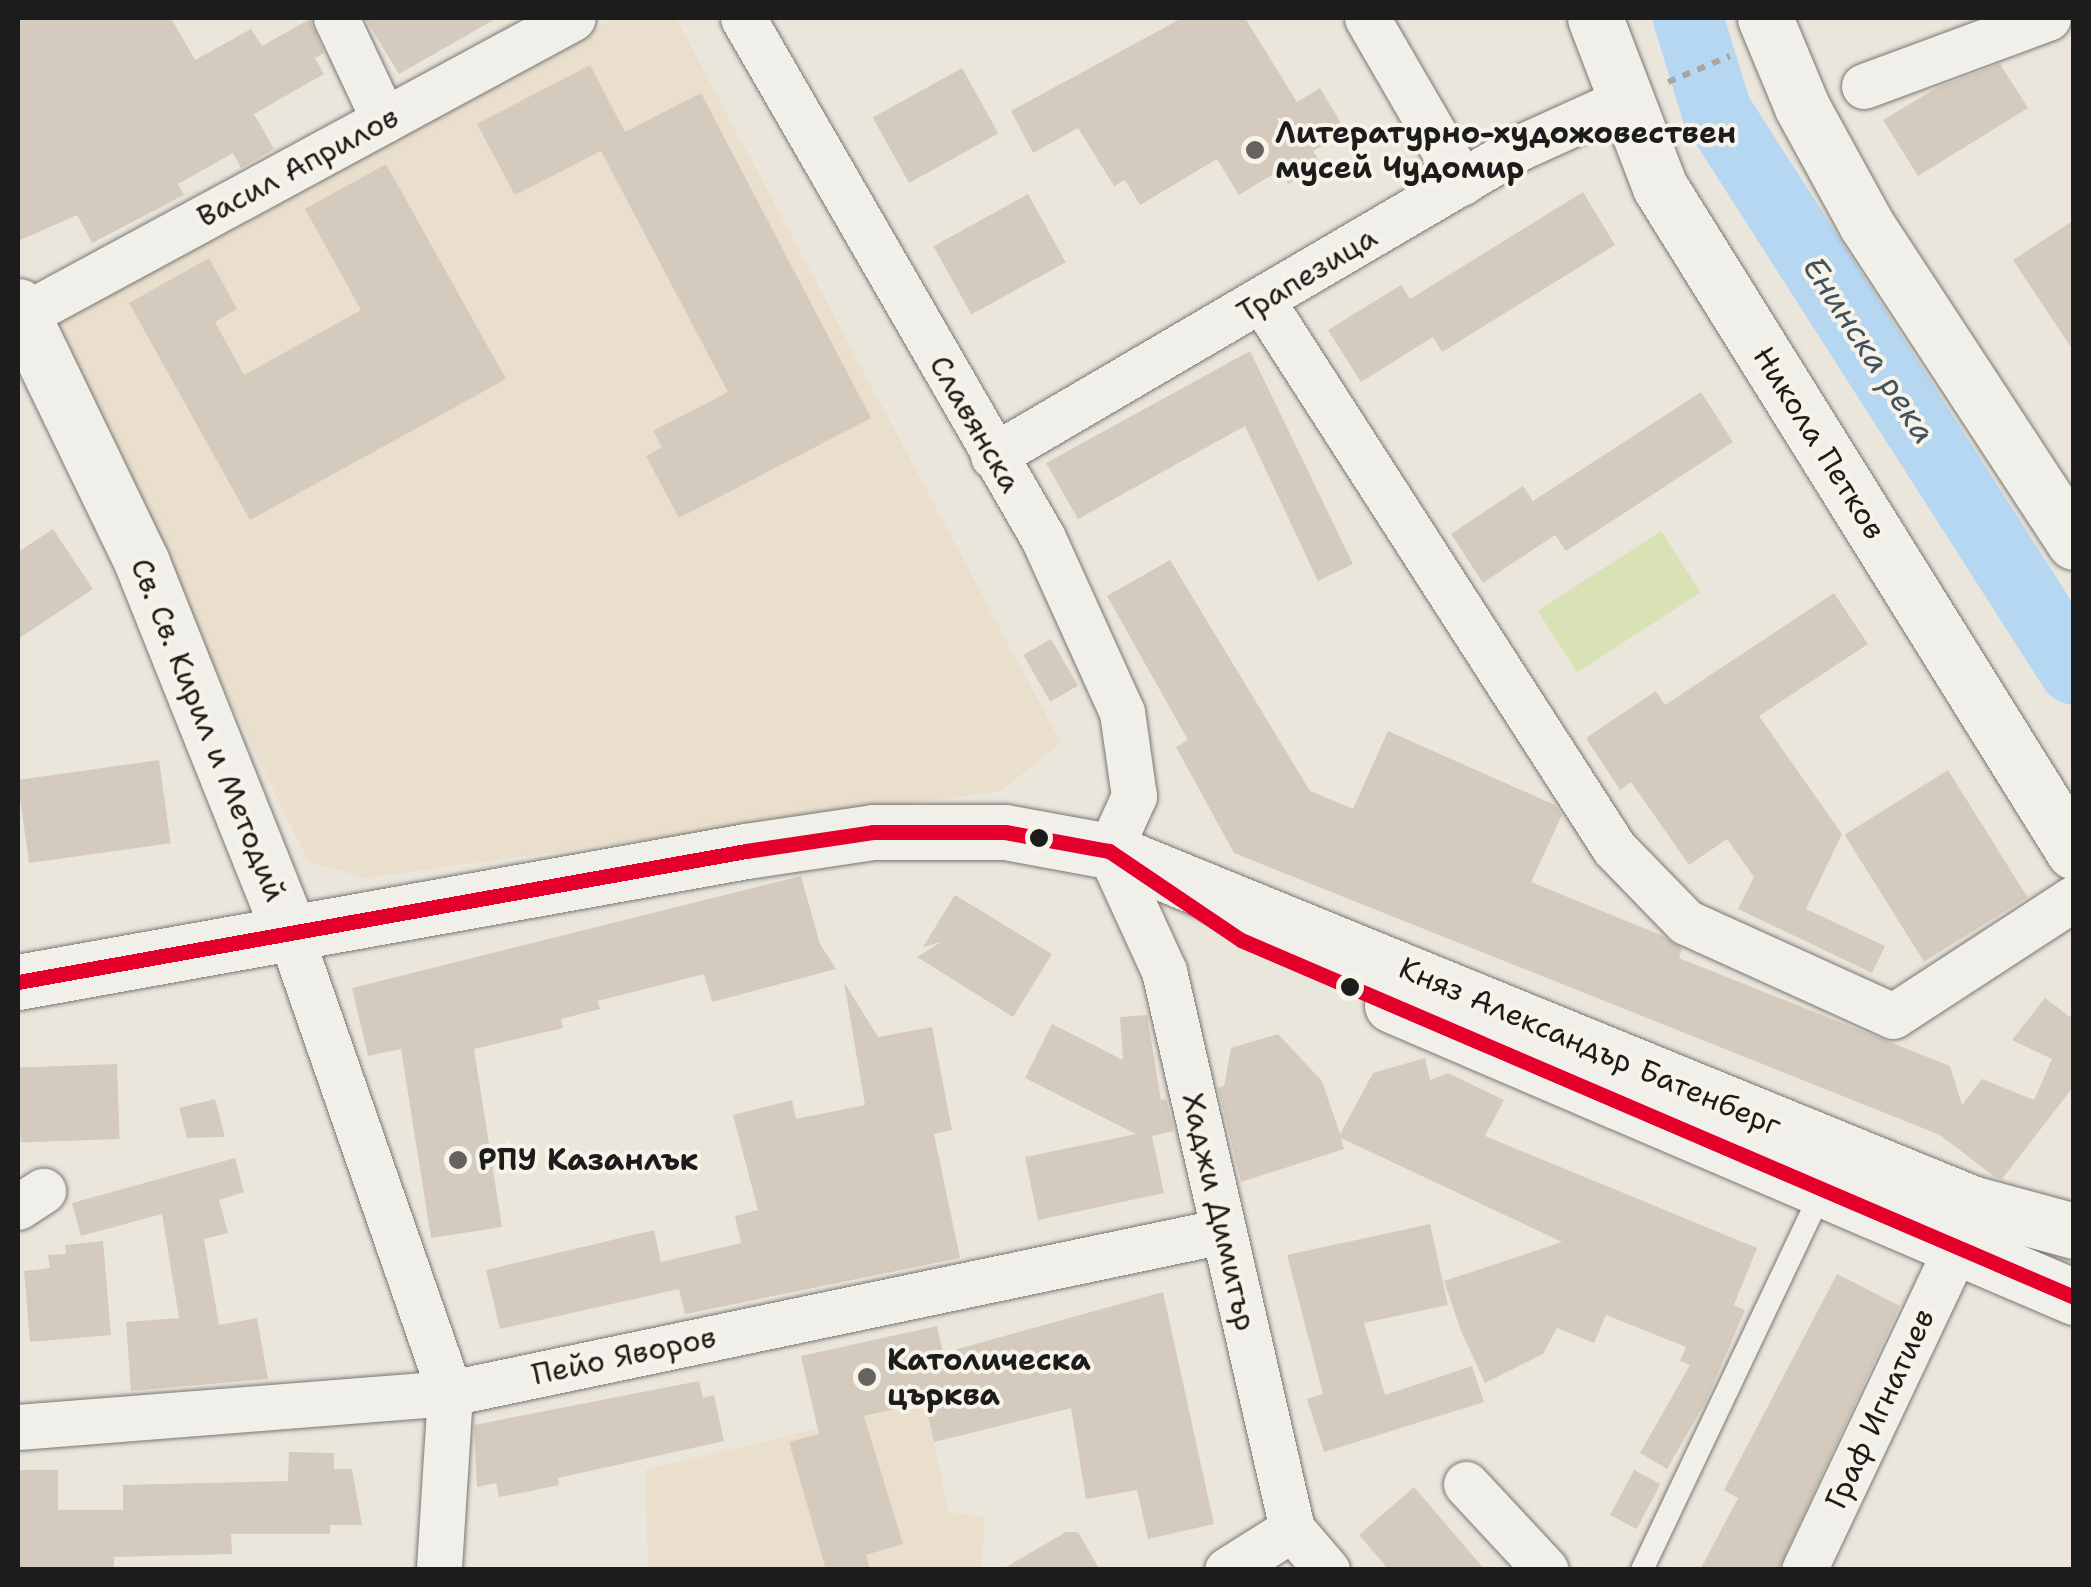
<!DOCTYPE html>
<html>
<head>
<meta charset="utf-8">
<style>
  body { margin:0 }
  #map { position:relative; width:2091px; height:1587px; overflow:hidden; background:#ebe6dc; font-family:"Shantell Sans",sans-serif }
  div>[style] { position:absolute }
  [style*='--x'] { left:calc(var(--x)*1px); top:calc(var(--y)*1px); width:calc(var(--w)*1px); rotate:calc(var(--a)*1deg) }
  .built>* { inset:0; background:#eadfcd }
  .green>* { inset:0; background:#d8e2b4; transform-origin:0 0 }
  .river>* { height:70px; margin:-35px; padding:0 35px; transform-origin:35px; border-radius:35px; background:#b5d7f2 }
  .building>* { inset:0; background:#d4cbbe; transform-origin:0 0 }
  .path>* { height:6px; margin-top:-3px; transform-origin:0; background:repeating-linear-gradient(90deg,#a8a6a3 0 8px,transparent 0 16px) }
  .roads { filter:drop-shadow(0 0 2px #797772) drop-shadow(0 0 2px #797772) }
  .service>* { height:22px; margin:-11px; padding:0 11px; transform-origin:11px; border-radius:11px; background:#f1efea }
  .minor>* { height:45px; margin:-22.5px; padding:0 22.5px; transform-origin:22.5px; border-radius:22.5px; background:#f1efea }
  .secondary>* { height:55px; margin:-27.5px; padding:0 27.5px; transform-origin:27.5px; border-radius:27.5px; background:#f1efea }
  .primary>* { height:55px; margin:-27.5px; padding:0 27.5px; transform-origin:27.5px; border-radius:27.5px; background:#f1efea }
  .bus-1>* { height:15px; margin:-7.5px; padding:0 7.5px; transform-origin:7.5px; border-radius:7.5px; background:#e4002b }
  .dots>* { width:28px; height:28px; translate:-50% -50%; box-sizing:border-box; border:5px solid #f7f3e8; border-radius:50% }
  span { translate:-50% -50%; white-space:nowrap; text-align:center; line-height:1.15; -webkit-text-stroke:8px #f7f3e8; paint-order:stroke }
  .poi-label { font-size:30px; color:#1c1c1c; font-weight:700 }
  .left { translate:0 -50%; text-align:left }
  .street-label { font-size:30px; color:#1c1c1c }
  .water-label { font-size:32px; color:#43525f; font-style:italic }
  .frame { position:absolute; inset:0; border:20px solid #1c1c1c; pointer-events:none }
</style>
</head>
<body>
<div id="map">
  <div class="built">
    <i style="clip-path:polygon(615px 18px,676px 18px,1061px 743px,1001px 791px,365px 878px,308px 861px,47px 322px)"></i>
    <i style="clip-path:polygon(925px 1403px,949px 1512px,985px 1517px,982px 1569px,648px 1569px,645px 1470px)"></i>
  </div>
  <div class="green">
    <i style="left:1661px;top:531px;width:73px;height:147px;rotate:57deg"></i>
  </div>
  <div class="river">
    <i style="--x:1688;--y:18;--w:98;--a:72.9"></i>
    <i style="--x:1717;--y:112;--w:662;--a:57.39"></i>
  </div>
  <div class="building">
    <i style="clip-path:polygon(18px 18px,171px 18px,195px 60px,251px 29px,262px 46px,310px 19px,324px 53px,315px 58px,324px 74px,254px 114px,274px 149px,241px 168px,233px 153px,178px 184px,184px 195px,92px 243px,77px 215px,18px 241px)"></i>
    <i style="clip-path:polygon(365px 18px,497px 18px,399px 74px)"></i>
    <i style="clip-path:polygon(1182px 18px,1245px 18px,1297px 102px,1320px 88px,1341px 123px,1321px 135px,1326px 144px,1313px 151px,1321px 164px,1288px 184px,1280px 170px,1239px 195px,1217px 159px,1140px 205px,1125px 180px,1114px 186px,1078px 128px,1033px 153px,1011px 111px)"></i>
    <i style="clip-path:polygon(2000px 64px,2028px 108px,1918px 176px,1883px 120px,1938px 87px)"></i>
    <i style="clip-path:polygon(590px 65px,625px 132px,701px 93px,871px 418px,679px 518px,646px 456px,662px 447px,653px 431px,728px 392px,601px 151px,515px 195px,477px 124px)"></i>
    <i style="left:962px;top:68px;width:75px;height:102px;rotate:61deg"></i>
    <i style="clip-path:polygon(386px 164px,506px 379px,250px 520px,129px 303px,209px 258px,237px 309px,215px 322px,244px 375px,361px 310px,305px 209px)"></i>
    <i style="clip-path:polygon(1583px 192px,1615px 245px,1442px 352px,1433px 337px,1361px 382px,1328px 330px,1401px 285px,1410px 299px)"></i>
    <i style="left:1028px;top:194px;width:78px;height:108px;rotate:61deg"></i>
    <i style="clip-path:polygon(2074px 220px,2074px 352px,2013px 260px)"></i>
    <i style="clip-path:polygon(1250px 351px,1353px 564px,1318px 581px,1245px 426px,1078px 519px,1046px 463px)"></i>
    <i style="clip-path:polygon(1701px 392px,1733px 442px,1566px 551px,1555px 535px,1483px 583px,1451px 534px,1523px 486px,1533px 501px)"></i>
    <i style="clip-path:polygon(53px 529px,93px 589px,18px 639px,18px 552px)"></i>
    <i style="clip-path:polygon(1170px 560px,1310px 791px,1353px 809px,1388px 731px,1555px 805px,1562px 815px,1531px 882px,1663px 936px,1682px 949px,1679px 958px,1950px 1066px,1962px 1105px,1982px 1079px,2034px 1100px,2052px 1059px,2012px 1040px,2045px 998px,2070px 1017px,2074px 1010px,2074px 1086px,2002px 1179px,1995px 1177px,1940px 1135px,1234px 853px,1176px 747px,1188px 740px,1107px 596px)"></i>
    <i style="clip-path:polygon(1834px 593px,1868px 644px,1759px 716px,1842px 834px,1806px 909px,1885px 946px,1872px 973px,1738px 909px,1754px 877px,1727px 839px,1689px 865px,1631px 782px,1620px 790px,1586px 738px,1656px 691px,1665px 705px)"></i>
    <i style="left:1051px;top:639px;width:54px;height:32px;rotate:60deg"></i>
    <i style="left:159px;top:760px;width:84px;height:143px;rotate:82deg"></i>
    <i style="left:1948px;top:770px;width:150px;height:122px;rotate:58deg"></i>
    <i style="clip-path:polygon(801px 876px,820px 944px,836px 969px,712px 1002px,704px 974px,598px 1001px,600px 1009px,561px 1019px,563px 1028px,474px 1049px,502px 1227px,431px 1238px,401px 1049px,368px 1056px,352px 988px)"></i>
    <i style="clip-path:polygon(955px 895px,1052px 954px,1013px 1017px,917px 957px,941px 942px,923px 947px)"></i>
    <i style="clip-path:polygon(844px 982px,878px 1037px,932px 1027px,952px 1130px,934px 1134px,960px 1258px,685px 1314px,679px 1289px,500px 1329px,486px 1270px,654px 1230px,661px 1262px,741px 1243px,735px 1216px,758px 1210px,733px 1115px,792px 1100px,796px 1119px,865px 1105px)"></i>
    <i style="clip-path:polygon(1147px 1015px,1161px 1100px,1166px 1099px,1174px 1131px,1152px 1136px,1164px 1193px,1038px 1220px,1025px 1157px,1136px 1134px,1025px 1078px,1052px 1024px,1123px 1060px,1120px 1017px)"></i>
    <i style="clip-path:polygon(1278px 1034px,1322px 1081px,1340px 1134px,1373px 1073px,1425px 1058px,1430px 1080px,1448px 1073px,1504px 1100px,1485px 1136px,1757px 1248px,1734px 1305px,1745px 1310px,1706px 1401px,1667px 1469px,1640px 1453px,1690px 1365px,1680px 1361px,1686px 1347px,1606px 1315px,1594px 1343px,1557px 1328px,1543px 1354px,1485px 1383px,1461px 1331px,1444px 1281px,1562px 1242px,1341px 1138px,1344px 1149px,1241px 1182px,1218px 1088px,1224px 1086px,1231px 1048px)"></i>
    <i style="left:117px;top:1064px;width:75px;height:99px;rotate:88deg"></i>
    <i style="clip-path:polygon(215px 1099px,225px 1137px,187px 1138px,179px 1108px)"></i>
    <i style="clip-path:polygon(235px 1158px,244px 1192px,219px 1200px,228px 1233px,204px 1239px,219px 1325px,257px 1318px,268px 1379px,131px 1391px,126px 1322px,179px 1318px,162px 1214px,81px 1236px,72px 1203px)"></i>
    <i style="clip-path:polygon(1430px 1224px,1448px 1305px,1364px 1323px,1385px 1395px,1472px 1366px,1484px 1402px,1324px 1452px,1307px 1399px,1323px 1394px,1287px 1255px)"></i>
    <i style="clip-path:polygon(103px 1241px,111px 1335px,30px 1342px,24px 1271px,50px 1268px,48px 1255px,66px 1254px,65px 1245px)"></i>
    <i style="clip-path:polygon(1837px 1274px,1900px 1306px,1778px 1570px,1700px 1570px,1738px 1498px,1724px 1490px)"></i>
    <i style="clip-path:polygon(1163px 1292px,1214px 1524px,1148px 1539px,1137px 1490px,1086px 1499px,1071px 1408px,934px 1442px,925px 1403px,864px 1416px,903px 1544px,866px 1555px,870px 1570px,826px 1570px,789px 1442px,819px 1434px,801px 1356px,937px 1326px,943px 1353px)"></i>
    <i style="clip-path:polygon(699px 1381px,703px 1398px,714px 1395px,724px 1441px,558px 1478px,559px 1485px,521px 1493px,499px 1497px,496px 1483px,477px 1487px,474px 1425px)"></i>
    <i style="clip-path:polygon(289px 1452px,334px 1453px,334px 1469px,352px 1469px,362px 1525px,330px 1525px,330px 1534px,231px 1534px,232px 1554px,114px 1557px,114px 1570px,18px 1570px,18px 1470px,58px 1470px,58px 1510px,123px 1510px,123px 1485px,288px 1481px)"></i>
    <i style="left:1634px;top:1470px;width:30px;height:51px;rotate:28deg"></i>
    <i style="clip-path:polygon(1414px 1487px,1485px 1570px,1388px 1569px,1359px 1535px)"></i>
    <i style="clip-path:polygon(1066px 1532px,1078px 1532px,1100px 1570px,1001px 1570px)"></i>
  </div>
  <div class="path">
    <i style="--x:1668;--y:82;--w:67;--a:-22.8"></i>
  </div>
  <div class="roads">
    <div class="service">
      <i style="--x:1642;--y:1570;--w:420;--a:-64.6"></i>
    </div>
    <div class="minor">
      <i style="--x:336;--y:18;--w:113;--a:64.8"></i>
      <i style="--x:743;--y:18;--w:600;--a:60.02"></i>
      <i style="--x:1043;--y:538;--w:191;--a:65.6"></i>
      <i style="--x:1122;--y:712;--w:85;--a:81.9"></i>
      <i style="--x:1134;--y:796;--w:60;--a:114.4"></i>
      <i style="--x:1109;--y:851;--w:132;--a:65.4"></i>
      <i style="--x:1164;--y:971;--w:572;--a:77.08"></i>
      <i style="--x:1292;--y:1529;--w:54;--a:49.5"></i>
      <i style="--x:1367;--y:18;--w:190;--a:59.9"></i>
      <i style="--x:1864;--y:86;--w:196;--a:-20.3"></i>
      <i style="--x:1263;--y:302;--w:649;--a:57.26"></i>
      <i style="--x:1614;--y:848;--w:103;--a:45.8"></i>
      <i style="--x:1686;--y:922;--w:227;--a:24.4"></i>
      <i style="--x:1893;--y:1016;--w:216;--a:-33.1"></i>
      <i style="--x:22;--y:316;--w:626;--a:-28.41"></i>
      <i style="--x:993;--y:456;--w:612;--a:-30.34"></i>
      <i style="--x:1521;--y:147;--w:114;--a:-24.3"></i>
      <i style="--x:289;--y:931;--w:489;--a:70.8"></i>
      <i style="--x:450;--y:1393;--w:177;--a:93.6"></i>
      <i style="--x:18;--y:1207;--w:30;--a:-33"></i>
      <i style="--x:18;--y:1427;--w:433;--a:-4.5"></i>
      <i style="--x:450;--y:1393;--w:790;--a:-11.84"></i>
      <i style="--x:1466;--y:1484;--w:117;--a:47.1"></i>
      <i style="--x:1227;--y:1570;--w:77;--a:-32.2"></i>
      <i style="--x:1804;--y:1570;--w:355;--a:-64.7"></i>
    </div>
    <div class="secondary">
      <i style="--x:18;--y:306;--w:285;--a:64.2"></i>
      <i style="--x:142;--y:563;--w:396;--a:68.2"></i>
    </div>
    <div class="primary">
      <i style="--x:1595;--y:18;--w:181;--a:69"></i>
      <i style="--x:1660;--y:187;--w:783;--a:58.1"></i>
      <i style="--x:1765;--y:18;--w:96;--a:67.4"></i>
      <i style="--x:1802;--y:107;--w:133;--a:61.3"></i>
      <i style="--x:1866;--y:224;--w:380;--a:56.8"></i>
      <i style="--x:18;--y:982;--w:740;--a:-10.2"></i>
      <i style="--x:746;--y:851;--w:128;--a:-8.5"></i>
      <i style="--x:873;--y:832;--w:132;--a:0"></i>
      <i style="--x:1005;--y:832;--w:106;--a:10.4"></i>
      <i style="--x:1109;--y:851;--w:931;--a:22.21"></i>
      <i style="--x:1971;--y:1203;--w:107;--a:15.2"></i>
      <i style="--x:1392;--y:1005;--w:742;--a:23.18"></i>
    </div>
  </div>
  <div class="bus-1">
    <i style="--x:18;--y:982;--w:740;--a:-10.2"></i>
    <i style="--x:746;--y:851;--w:128;--a:-8.5"></i>
    <i style="--x:873;--y:832;--w:132;--a:0"></i>
    <i style="--x:1005;--y:832;--w:106;--a:10.4"></i>
    <i style="--x:1109;--y:851;--w:159;--a:34"></i>
    <i style="--x:1241;--y:940;--w:906;--a:23.2"></i>
  </div>
  <div class="dots">
    <i style="left:1255px;top:150px;background:#64635f"></i>
    <i style="left:1039px;top:838px;background:#1c1c1c"></i>
    <i style="left:1350px;top:987px;background:#1c1c1c"></i>
    <i style="left:458px;top:1160px;background:#64635f"></i>
    <i style="left:867px;top:1377px;background:#64635f"></i>
  </div>
  <div class="poi-label">
    <span class="left" style="left:1275px;top:150px">Литературно-художовествен<br>мусей Чудомир</span>
    <span class="left" style="left:478px;top:1160px">РПУ Казанлък</span>
    <span class="left" style="left:887px;top:1377px">Католическа<br>църква</span>
  </div>
  <div class="street-label">
    <span style="left:298px;top:167px;rotate:-28deg">Васил Априлов</span>
    <span style="left:1307px;top:275px;rotate:-31deg">Трапезица</span>
    <span style="left:975px;top:424px;rotate:60deg">Славянска</span>
    <span style="left:1819px;top:443px;rotate:58deg">Никола Петков</span>
    <span style="left:208px;top:730px;rotate:68deg">Св. Св. Кирил и Методий</span>
    <span style="left:1590px;top:1047px;rotate:23deg">Княз Александър Батенберг</span>
    <span style="left:1219px;top:1212px;rotate:77deg">Хаджи Димитър</span>
    <span style="left:624px;top:1356px;rotate:-12deg">Пейо Яворов</span>
    <span style="left:1880px;top:1409px;rotate:-65deg">Граф Игнатиев</span>
  </div>
  <div class="water-label">
    <span style="left:1869px;top:350px;rotate:57deg">Енинска река</span>
  </div>
  <div class="frame"></div>
</div>
</body>
</html>
